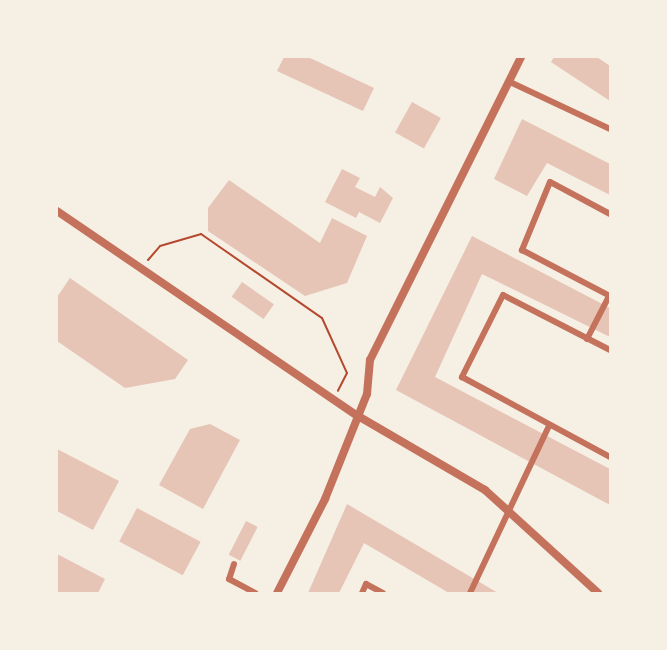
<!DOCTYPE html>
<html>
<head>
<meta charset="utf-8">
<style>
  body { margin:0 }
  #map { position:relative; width:667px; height:650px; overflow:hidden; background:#f6efe4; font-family:Merriweather,serif }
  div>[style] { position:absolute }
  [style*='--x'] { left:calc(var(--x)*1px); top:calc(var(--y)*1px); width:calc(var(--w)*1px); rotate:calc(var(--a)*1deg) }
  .building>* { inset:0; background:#e6c5b7; transform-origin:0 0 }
  .path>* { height:2px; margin:-1px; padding:0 1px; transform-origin:1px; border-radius:1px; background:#b5482f }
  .minor>* { height:6px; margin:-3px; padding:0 3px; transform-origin:3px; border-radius:3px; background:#c5725c }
  .tertiary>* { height:8px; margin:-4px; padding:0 4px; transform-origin:4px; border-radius:4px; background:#c5725c }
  span { translate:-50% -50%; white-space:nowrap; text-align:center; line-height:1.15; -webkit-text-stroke:4.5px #f6efe4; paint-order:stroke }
  .frame { position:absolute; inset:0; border:58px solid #f6efe4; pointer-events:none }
</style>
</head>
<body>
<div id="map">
  <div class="building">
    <i style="clip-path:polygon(284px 57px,308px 57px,374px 88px,363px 111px,277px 71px)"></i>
    <i style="clip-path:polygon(554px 57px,597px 57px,610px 66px,610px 101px,551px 62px)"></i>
    <i style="left:412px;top:102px;width:33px;height:35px;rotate:29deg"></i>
    <i style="clip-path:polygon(522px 119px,610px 164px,610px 195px,547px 163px,527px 196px,494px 179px)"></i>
    <i style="clip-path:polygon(342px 169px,360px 178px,355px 187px,375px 197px,380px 187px,393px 198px,380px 223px,359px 212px,356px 218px,325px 202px)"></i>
    <i style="clip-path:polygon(229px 180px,320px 243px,332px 218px,367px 236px,347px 283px,305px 296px,208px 231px,208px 208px)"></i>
    <i style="clip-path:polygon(472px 236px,610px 308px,610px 337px,482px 274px,435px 377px,610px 469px,610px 505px,396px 390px)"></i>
    <i style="clip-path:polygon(70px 278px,188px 360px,175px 379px,125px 388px,57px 341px,57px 297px)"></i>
    <i style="left:242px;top:282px;width:39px;height:18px;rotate:35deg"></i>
    <i style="clip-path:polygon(210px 424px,240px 440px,203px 509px,159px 485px,190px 429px)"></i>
    <i style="clip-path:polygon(57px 449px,119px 481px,93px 530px,57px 511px)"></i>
    <i style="clip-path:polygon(347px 504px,498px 593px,449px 593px,364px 543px,339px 593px,308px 593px)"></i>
    <i style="left:137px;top:508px;width:72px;height:38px;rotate:28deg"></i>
    <i style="left:246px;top:521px;width:13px;height:38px;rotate:27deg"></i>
    <i style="clip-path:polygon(57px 554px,105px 579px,98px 593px,57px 593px)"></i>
  </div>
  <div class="path">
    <i style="--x:148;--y:260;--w:18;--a:-49"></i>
    <i style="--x:160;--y:246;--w:43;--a:-16.3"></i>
    <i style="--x:201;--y:234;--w:147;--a:34.8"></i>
    <i style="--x:322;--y:318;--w:60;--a:65.6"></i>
    <i style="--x:347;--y:373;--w:20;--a:117"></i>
  </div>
  <div class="minor">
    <i style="--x:510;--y:82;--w:110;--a:25.2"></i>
    <i style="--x:610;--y:214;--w:68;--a:-151.9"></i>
    <i style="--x:550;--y:182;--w:74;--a:112.4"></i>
    <i style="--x:522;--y:250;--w:99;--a:27.6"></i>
    <i style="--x:587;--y:339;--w:48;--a:-62.9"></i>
    <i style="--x:610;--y:350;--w:120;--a:-152.8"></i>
    <i style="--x:503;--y:295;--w:92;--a:116.6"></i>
    <i style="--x:462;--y:377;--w:168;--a:28.4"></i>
    <i style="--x:234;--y:564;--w:16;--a:108"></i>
    <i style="--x:229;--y:579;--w:30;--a:28"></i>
    <i style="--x:362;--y:593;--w:10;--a:-66"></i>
    <i style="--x:366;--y:584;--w:19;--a:28"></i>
    <i style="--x:470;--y:593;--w:185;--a:-64.7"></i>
  </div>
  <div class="tertiary">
    <i style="--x:57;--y:211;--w:364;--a:34.3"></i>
    <i style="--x:358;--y:416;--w:147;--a:30.2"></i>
    <i style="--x:485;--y:490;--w:153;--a:42.3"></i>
    <i style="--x:277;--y:593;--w:106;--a:-62.9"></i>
    <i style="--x:325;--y:499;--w:113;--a:-68.2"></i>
    <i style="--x:367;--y:394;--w:34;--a:-85"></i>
    <i style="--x:370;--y:360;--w:339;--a:-63.5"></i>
  </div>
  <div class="frame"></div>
</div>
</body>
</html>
